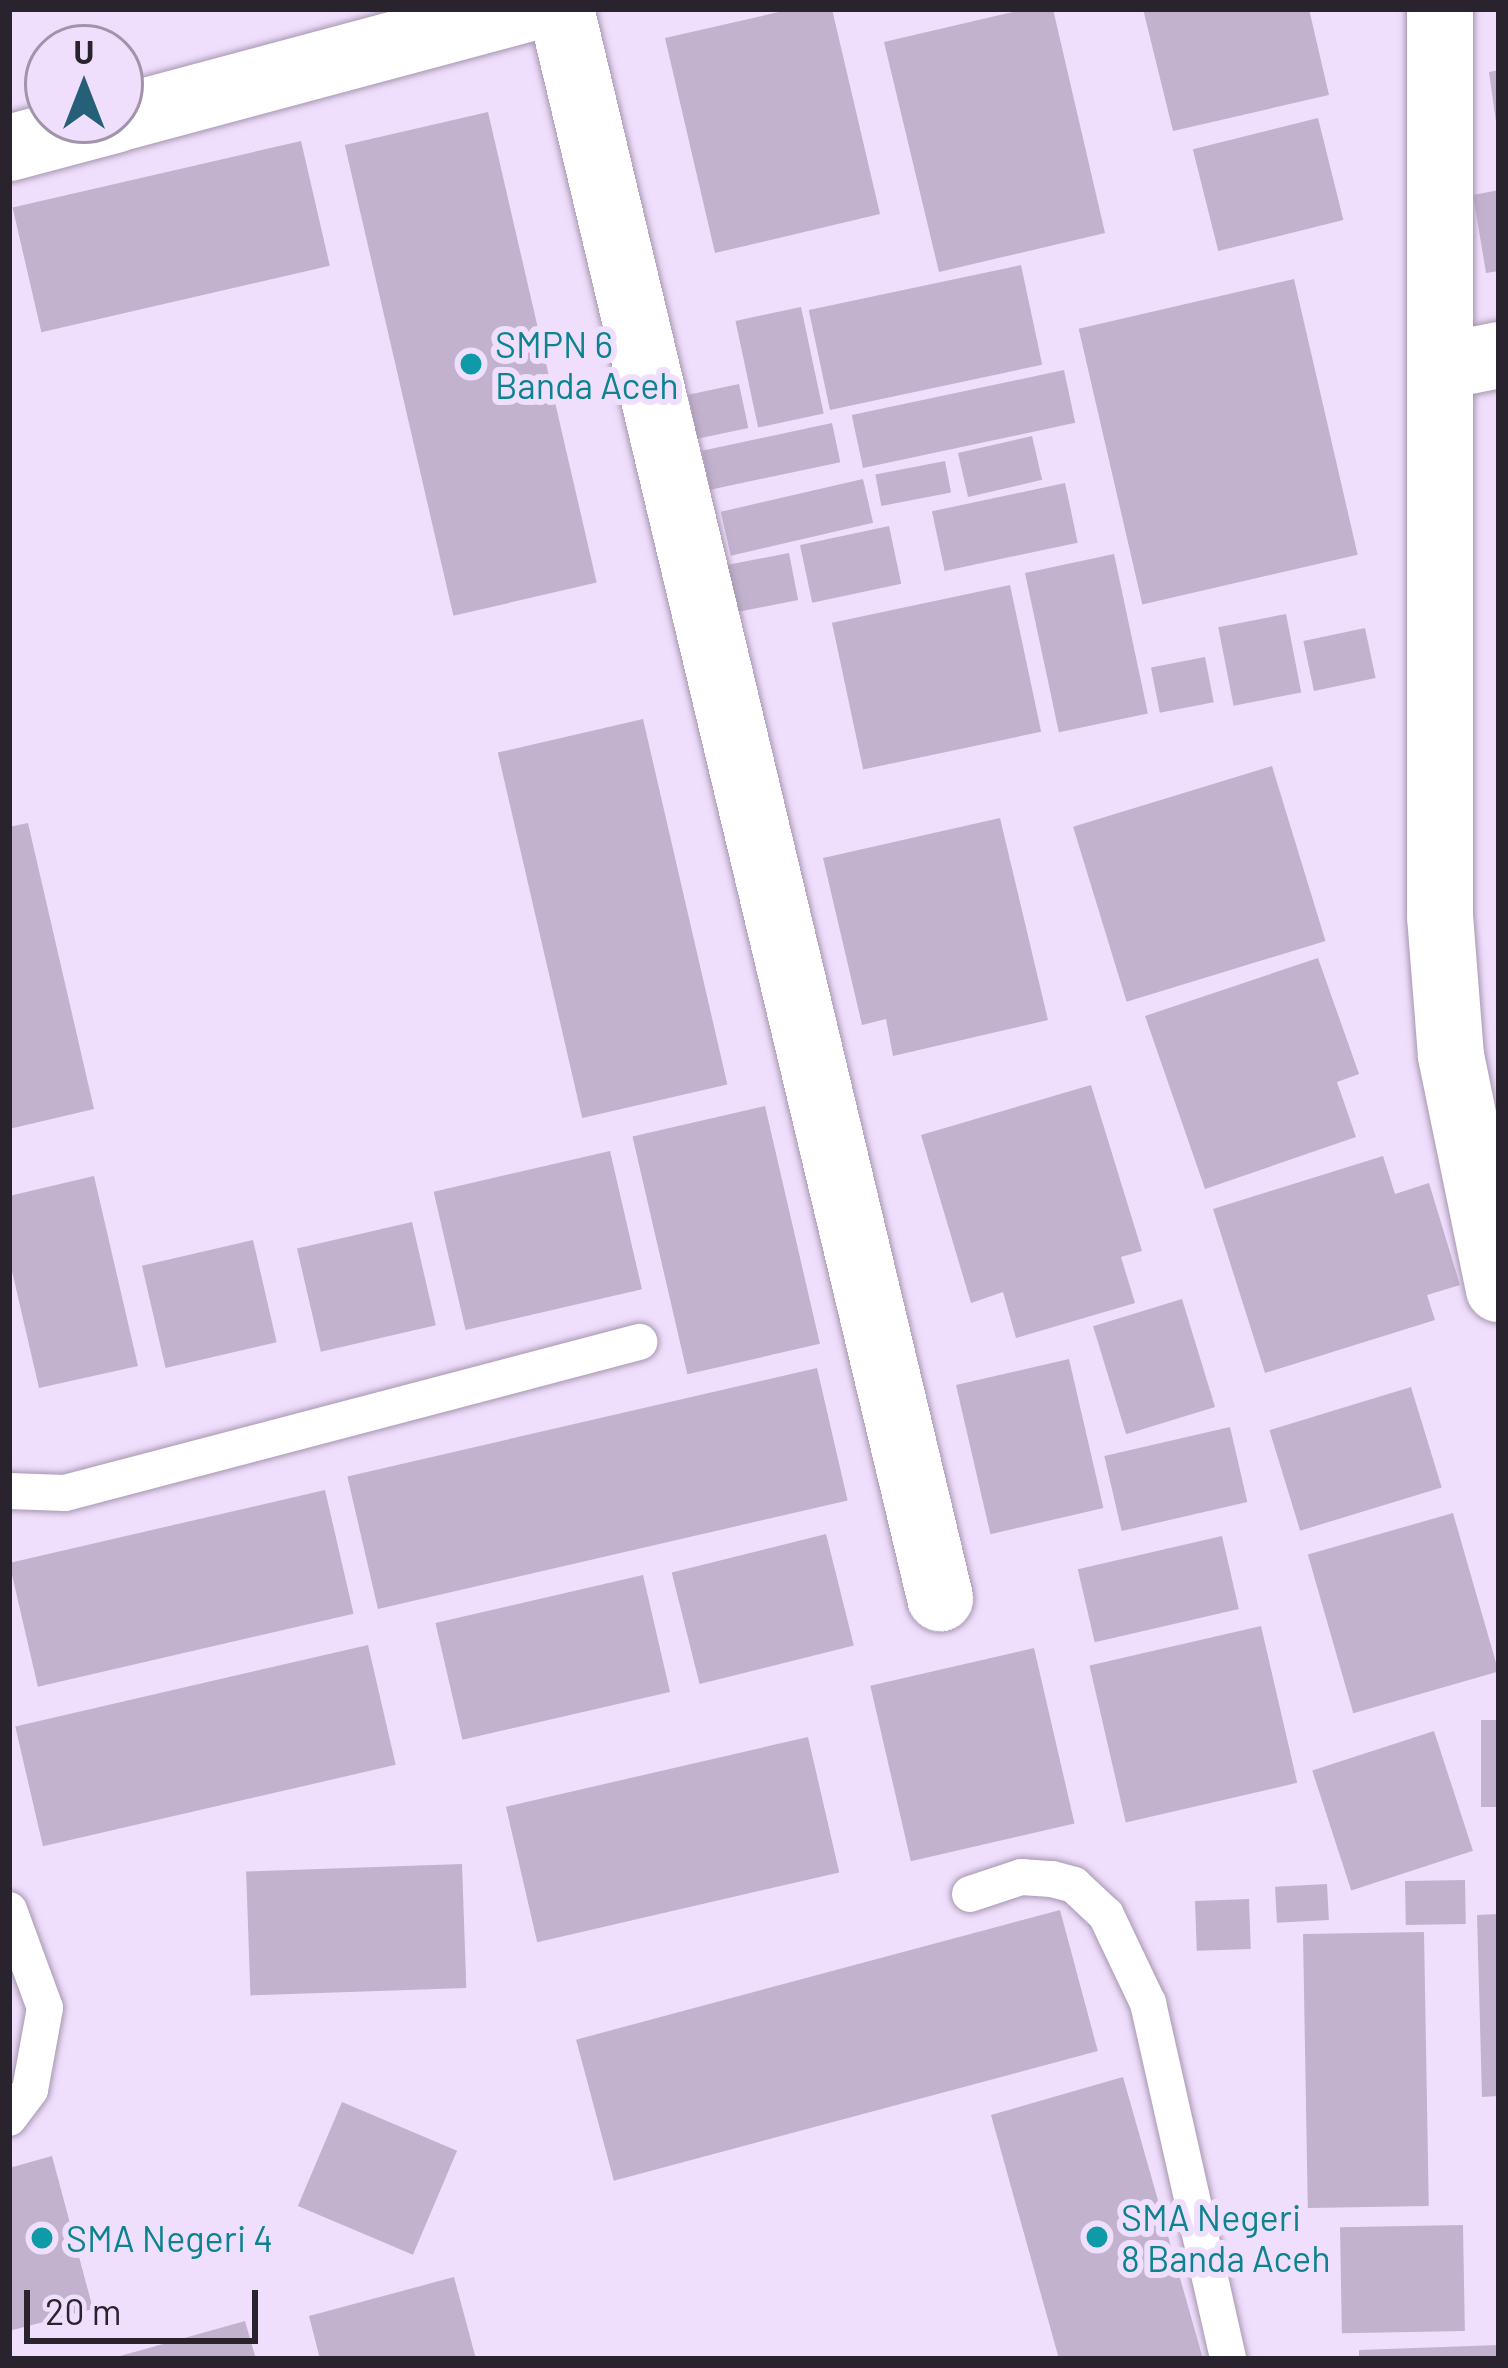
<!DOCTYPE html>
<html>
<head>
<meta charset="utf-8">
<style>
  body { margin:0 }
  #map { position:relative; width:1508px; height:2368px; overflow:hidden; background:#f0dffc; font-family:Barlow,sans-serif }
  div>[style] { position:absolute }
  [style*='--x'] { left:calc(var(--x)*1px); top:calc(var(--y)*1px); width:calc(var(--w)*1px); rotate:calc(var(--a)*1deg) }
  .building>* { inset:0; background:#c2b2ce; transform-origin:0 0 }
  .roads { filter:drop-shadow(0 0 3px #a596b1) drop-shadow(0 0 3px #a596b1) }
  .lane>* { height:36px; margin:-18px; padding:0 18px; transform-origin:18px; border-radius:18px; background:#fff }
  .street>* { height:66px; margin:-33px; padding:0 33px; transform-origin:33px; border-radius:33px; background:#fff }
  .dots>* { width:33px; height:33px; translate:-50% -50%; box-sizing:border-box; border:6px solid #f0dffc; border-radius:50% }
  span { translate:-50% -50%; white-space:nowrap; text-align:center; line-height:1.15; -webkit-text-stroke:12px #f0dffc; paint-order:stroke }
  .culture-label { font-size:36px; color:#0d838f }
  .left { translate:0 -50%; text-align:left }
  .frame { position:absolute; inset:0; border:12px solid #29232e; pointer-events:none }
  .north { position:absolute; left:24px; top:24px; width:120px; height:120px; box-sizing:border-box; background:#f0dffc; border:3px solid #a094aa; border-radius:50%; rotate:0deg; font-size:33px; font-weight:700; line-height:48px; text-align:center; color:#29232e }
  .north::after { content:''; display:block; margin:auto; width:42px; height:54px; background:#255f78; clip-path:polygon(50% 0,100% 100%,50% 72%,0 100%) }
  .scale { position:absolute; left:24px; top:2290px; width:234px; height:54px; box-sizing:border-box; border:6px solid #29232e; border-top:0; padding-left:15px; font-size:36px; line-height:42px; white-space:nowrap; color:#29232e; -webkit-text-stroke:9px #f0dffc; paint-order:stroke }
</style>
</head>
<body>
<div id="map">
  <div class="building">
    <i style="clip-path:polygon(792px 9px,832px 9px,880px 214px,715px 253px,665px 38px)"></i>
    <i style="clip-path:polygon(1026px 9px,1053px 9px,1105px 233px,939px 272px,884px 42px)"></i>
    <i style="clip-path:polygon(1143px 9px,1309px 9px,1329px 95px,1173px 131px)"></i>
    <i style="clip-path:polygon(1499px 70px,1499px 122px,1496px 122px,1489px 72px)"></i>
    <i style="left:488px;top:112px;width:483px;height:147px;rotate:77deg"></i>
    <i style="left:1318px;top:118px;width:105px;height:129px;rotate:76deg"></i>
    <i style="left:301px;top:141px;width:128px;height:296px;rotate:77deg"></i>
    <i style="clip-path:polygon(1499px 190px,1499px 271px,1486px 273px,1473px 195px)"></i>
    <i style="left:1021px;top:265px;width:102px;height:217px;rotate:78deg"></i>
    <i style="left:1294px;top:279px;width:283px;height:221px;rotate:77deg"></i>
    <i style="left:801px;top:307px;width:109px;height:67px;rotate:78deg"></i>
    <i style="left:1064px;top:370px;width:54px;height:217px;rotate:78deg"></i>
    <i style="left:739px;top:384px;width:45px;height:52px;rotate:78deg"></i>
    <i style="left:832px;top:423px;width:40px;height:133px;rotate:78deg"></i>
    <i style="left:1032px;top:436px;width:45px;height:76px;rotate:77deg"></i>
    <i style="left:945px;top:461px;width:32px;height:71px;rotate:79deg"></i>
    <i style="left:863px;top:479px;width:45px;height:146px;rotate:77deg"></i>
    <i style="left:1065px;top:483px;width:61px;height:136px;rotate:78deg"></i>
    <i style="left:889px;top:526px;width:59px;height:91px;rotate:78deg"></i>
    <i style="left:789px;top:553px;width:48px;height:66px;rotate:79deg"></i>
    <i style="left:1114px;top:554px;width:163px;height:91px;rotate:78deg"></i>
    <i style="left:1010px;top:585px;width:150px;height:182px;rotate:78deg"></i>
    <i style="left:1286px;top:614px;width:80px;height:69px;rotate:79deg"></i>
    <i style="left:1365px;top:628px;width:51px;height:63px;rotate:78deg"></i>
    <i style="left:1205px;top:657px;width:46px;height:55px;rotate:79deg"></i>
    <i style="left:643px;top:719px;width:375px;height:149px;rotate:77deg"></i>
    <i style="left:1272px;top:766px;width:183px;height:208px;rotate:73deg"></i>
    <i style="clip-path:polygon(1000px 818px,1048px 1020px,893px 1056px,886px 1019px,862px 1025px,823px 858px)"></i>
    <i style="clip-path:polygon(28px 823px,94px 1109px,9px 1129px,9px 827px)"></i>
    <i style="clip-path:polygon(1318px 958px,1359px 1074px,1337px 1082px,1356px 1137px,1205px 1189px,1145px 1016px)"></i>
    <i style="clip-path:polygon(1091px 1085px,1142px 1251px,1121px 1257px,1135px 1303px,1016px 1338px,1003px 1292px,971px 1303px,921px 1135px)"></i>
    <i style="left:765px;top:1106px;width:244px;height:136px;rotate:77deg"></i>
    <i style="left:610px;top:1151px;width:142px;height:181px;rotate:77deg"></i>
    <i style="clip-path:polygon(1383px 1156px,1395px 1194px,1429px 1183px,1460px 1285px,1427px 1295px,1435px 1320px,1265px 1373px,1213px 1209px)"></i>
    <i style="clip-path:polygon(94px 1176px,138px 1366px,39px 1388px,9px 1258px,9px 1196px)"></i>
    <i style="left:412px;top:1222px;width:106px;height:118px;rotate:77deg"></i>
    <i style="left:253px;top:1240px;width:105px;height:114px;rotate:77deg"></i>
    <i style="left:1182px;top:1299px;width:113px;height:93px;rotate:73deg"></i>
    <i style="left:1069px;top:1359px;width:153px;height:116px;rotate:77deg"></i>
    <i style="left:817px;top:1368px;width:136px;height:482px;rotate:77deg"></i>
    <i style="left:1411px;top:1387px;width:105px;height:148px;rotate:73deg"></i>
    <i style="left:1230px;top:1427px;width:77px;height:129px;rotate:77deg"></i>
    <i style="left:325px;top:1490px;width:127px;height:324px;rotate:77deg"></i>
    <i style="left:1453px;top:1513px;width:165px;height:151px;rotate:74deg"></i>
    <i style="left:826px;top:1534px;width:115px;height:159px;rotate:76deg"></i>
    <i style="left:1222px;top:1536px;width:75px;height:148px;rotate:77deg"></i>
    <i style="left:643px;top:1575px;width:120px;height:213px;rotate:77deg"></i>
    <i style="left:1261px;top:1626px;width:161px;height:176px;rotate:77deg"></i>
    <i style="left:368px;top:1645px;width:123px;height:362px;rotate:77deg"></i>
    <i style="left:1034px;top:1648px;width:180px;height:168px;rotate:77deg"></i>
    <i style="left:1481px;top:1720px;width:18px;height:87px"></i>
    <i style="left:1434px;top:1731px;width:126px;height:128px;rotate:72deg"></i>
    <i style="left:808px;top:1737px;width:139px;height:310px;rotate:77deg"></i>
    <i style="left:462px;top:1864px;width:124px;height:216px;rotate:88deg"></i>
    <i style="left:1465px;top:1880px;width:44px;height:60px;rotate:89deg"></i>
    <i style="left:1327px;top:1884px;width:36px;height:52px;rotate:87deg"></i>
    <i style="left:1249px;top:1899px;width:50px;height:54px;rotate:88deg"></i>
    <i style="left:1060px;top:1910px;width:146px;height:501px;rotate:75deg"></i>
    <i style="clip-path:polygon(1499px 1914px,1499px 2096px,1482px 2097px,1477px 1915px)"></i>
    <i style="left:1424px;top:1932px;width:274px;height:121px;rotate:89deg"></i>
    <i style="clip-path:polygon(1123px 2077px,1203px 2359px,1059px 2359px,991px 2115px)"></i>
    <i style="left:342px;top:2102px;width:125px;height:113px;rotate:23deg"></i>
    <i style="clip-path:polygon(52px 2156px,93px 2309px,9px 2331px,9px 2168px)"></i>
    <i style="left:1463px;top:2225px;width:106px;height:123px;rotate:89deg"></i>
    <i style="clip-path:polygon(454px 2277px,476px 2359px,320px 2359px,309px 2316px)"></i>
    <i style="clip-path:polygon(245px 2321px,256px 2359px,113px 2359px,113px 2358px)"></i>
    <i style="clip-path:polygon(1499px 2345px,1499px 2359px,1359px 2359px,1359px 2350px)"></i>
  </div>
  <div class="roads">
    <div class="lane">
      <i style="--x:9;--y:1491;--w:56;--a:2"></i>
      <i style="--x:65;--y:1493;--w:594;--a:-14.74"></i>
      <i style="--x:970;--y:1894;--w:54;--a:-18.4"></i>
      <i style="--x:1021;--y:1877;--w:31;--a:4"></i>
      <i style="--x:1052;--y:1879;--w:23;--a:15"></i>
      <i style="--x:1074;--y:1885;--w:44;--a:43.2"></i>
      <i style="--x:1106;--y:1915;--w:98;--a:64.5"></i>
      <i style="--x:1148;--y:2003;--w:365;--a:77.3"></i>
      <i style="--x:9;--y:1910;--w:104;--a:69.8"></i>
      <i style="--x:45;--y:2008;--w:83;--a:100.4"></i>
      <i style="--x:30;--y:2090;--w:35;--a:127"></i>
    </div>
    <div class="street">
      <i style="--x:561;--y:9;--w:1634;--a:76.58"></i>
      <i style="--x:1440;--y:9;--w:907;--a:90"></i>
      <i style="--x:1440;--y:916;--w:140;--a:85.5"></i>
      <i style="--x:1451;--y:1056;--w:238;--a:78.4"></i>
      <i style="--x:120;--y:118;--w:421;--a:-15"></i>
      <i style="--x:9;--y:148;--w:109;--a:-14.9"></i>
      <i style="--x:1444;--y:366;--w:56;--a:-11.3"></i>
    </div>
  </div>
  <div class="dots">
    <i style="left:471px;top:364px;background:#0f9aa8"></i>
    <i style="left:1097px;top:2237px;background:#0f9aa8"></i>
    <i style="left:42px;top:2238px;background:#0f9aa8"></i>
  </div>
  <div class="culture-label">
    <span class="left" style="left:495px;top:364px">SMPN 6<br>Banda Aceh</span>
    <span class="left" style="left:1121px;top:2237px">SMA Negeri<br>8 Banda Aceh</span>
    <span class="left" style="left:66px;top:2238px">SMA Negeri 4</span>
  </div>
  <div class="frame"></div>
  <div class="north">U</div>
  <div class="scale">20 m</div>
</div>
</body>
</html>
